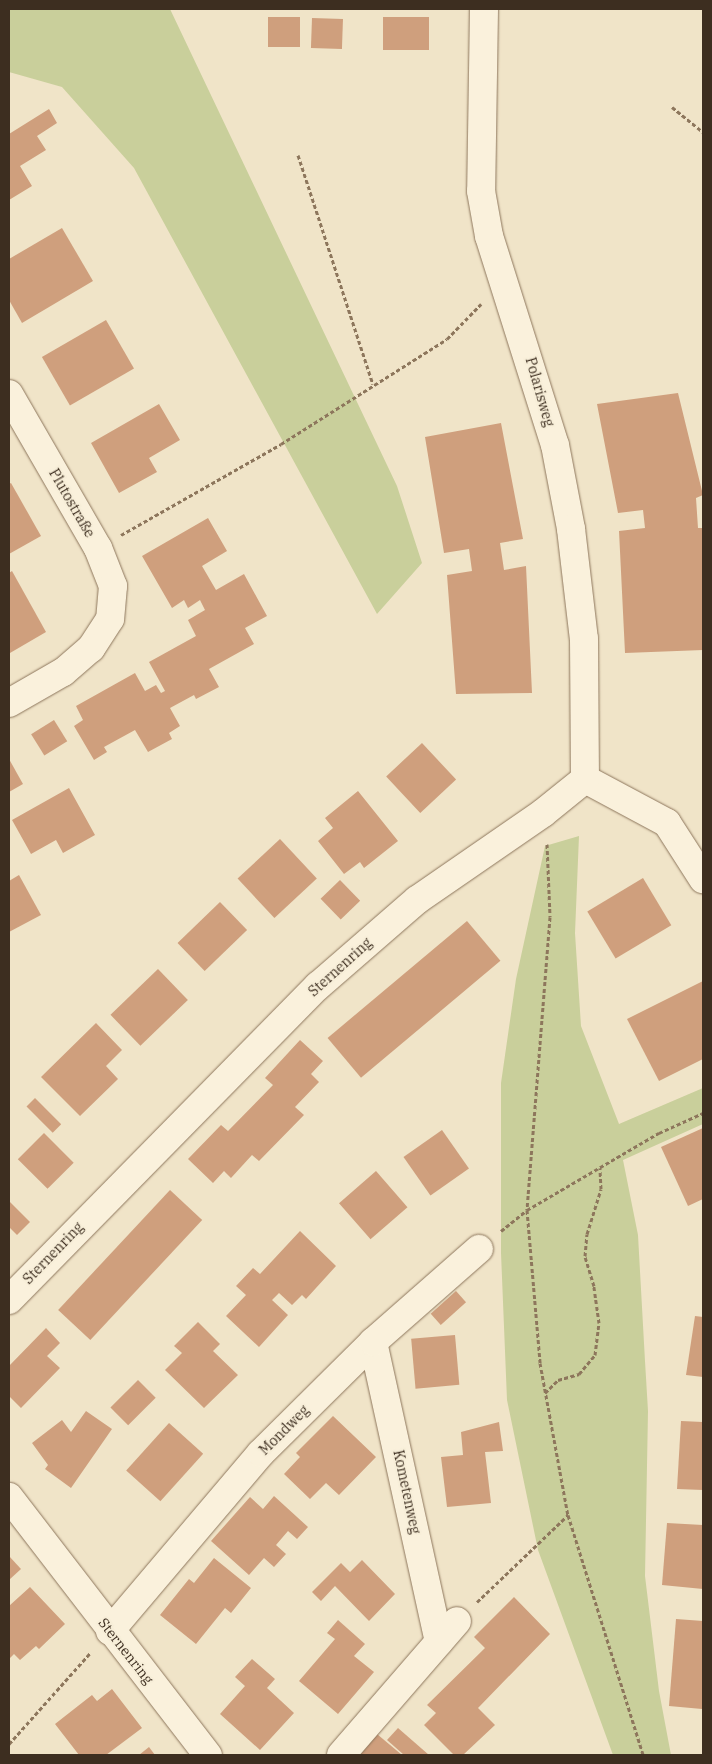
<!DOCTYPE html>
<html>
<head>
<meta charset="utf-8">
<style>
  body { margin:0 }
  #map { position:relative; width:712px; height:1764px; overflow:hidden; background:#f0e4c8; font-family:"IBM Plex Serif",serif }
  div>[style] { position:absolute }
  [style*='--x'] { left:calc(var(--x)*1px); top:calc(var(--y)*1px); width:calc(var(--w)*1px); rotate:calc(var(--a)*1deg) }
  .green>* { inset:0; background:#c9cf9b }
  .building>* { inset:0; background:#cf9f7d; transform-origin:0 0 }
  .path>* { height:3px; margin-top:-1.5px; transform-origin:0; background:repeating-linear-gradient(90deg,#8d765c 0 4px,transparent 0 6.5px) }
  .roads { filter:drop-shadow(0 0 1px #8d765c) drop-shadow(0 0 1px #8d765c) }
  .minor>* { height:28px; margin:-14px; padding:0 14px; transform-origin:14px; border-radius:14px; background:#faf1dc }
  span { translate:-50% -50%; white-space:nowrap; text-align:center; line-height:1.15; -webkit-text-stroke:4px #f7eed8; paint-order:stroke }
  .street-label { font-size:14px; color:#3d2e20 }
  .frame { position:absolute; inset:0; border:10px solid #3d2e20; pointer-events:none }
</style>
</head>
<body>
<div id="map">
  <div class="green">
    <i style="clip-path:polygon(9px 9px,170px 9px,397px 486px,422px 563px,377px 614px,134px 168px,62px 87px,9px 72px)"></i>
    <i style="clip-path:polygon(579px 836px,575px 933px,581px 1026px,619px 1124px,703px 1088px,703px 1124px,623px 1160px,638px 1235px,645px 1361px,648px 1411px,645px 1576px,659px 1691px,671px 1755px,613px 1755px,538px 1550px,507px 1400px,501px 1253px,501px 1083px,516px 979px,545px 846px)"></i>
  </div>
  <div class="building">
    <i style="left:268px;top:17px;width:32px;height:30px"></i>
    <i style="left:383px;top:17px;width:46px;height:33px"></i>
    <i style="left:312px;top:18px;width:31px;height:30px;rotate:2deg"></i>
    <i style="clip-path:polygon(49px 109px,57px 123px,37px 136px,46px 150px,20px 166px,32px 186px,9px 200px,9px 134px)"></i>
    <i style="clip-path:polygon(62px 228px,93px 281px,22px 323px,9px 300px,9px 259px)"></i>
    <i style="left:106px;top:320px;width:56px;height:74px;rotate:60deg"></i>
    <i style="clip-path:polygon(678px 393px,703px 495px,696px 498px,698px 528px,703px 528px,703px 650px,625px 653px,619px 531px,645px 528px,643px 510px,618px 513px,597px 404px)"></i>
    <i style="clip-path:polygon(159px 404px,180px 440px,149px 458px,157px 472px,119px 493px,91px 443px)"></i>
    <i style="clip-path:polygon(501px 423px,523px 539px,500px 543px,504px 570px,526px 566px,532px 693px,456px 694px,447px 575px,472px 571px,469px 549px,444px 553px,425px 437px)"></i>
    <i style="clip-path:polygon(11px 483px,41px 536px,9px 554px,9px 484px)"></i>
    <i style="clip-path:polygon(208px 518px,227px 551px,202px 566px,216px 590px,244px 574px,267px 616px,245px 628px,254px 644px,209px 669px,219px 687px,196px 699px,194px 695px,170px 708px,180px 726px,169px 733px,172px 739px,148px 752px,135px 730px,104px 747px,107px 752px,94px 760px,74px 726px,83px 720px,76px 706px,135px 673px,145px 691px,156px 685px,161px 693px,165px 691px,149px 662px,196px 636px,188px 620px,205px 610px,200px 600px,188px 608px,184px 600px,172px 608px,142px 556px)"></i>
    <i style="clip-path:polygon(12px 571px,46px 632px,10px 653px,9px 573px)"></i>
    <i style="left:54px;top:720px;width:25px;height:27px;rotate:58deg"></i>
    <i style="left:422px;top:743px;width:50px;height:49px;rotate:47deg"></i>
    <i style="clip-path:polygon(9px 759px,23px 784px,9px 792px)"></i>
    <i style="clip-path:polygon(69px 788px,95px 835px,63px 853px,56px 840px,31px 854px,12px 820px)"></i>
    <i style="clip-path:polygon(358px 791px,398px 841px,364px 868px,360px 862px,344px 874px,318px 841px,333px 828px,325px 818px)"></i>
    <i style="left:280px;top:839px;width:54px;height:58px;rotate:47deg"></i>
    <i style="clip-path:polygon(19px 875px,41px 915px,9px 932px,9px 881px)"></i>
    <i style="left:643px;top:878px;width:55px;height:65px;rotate:59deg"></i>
    <i style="left:340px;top:880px;width:29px;height:27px;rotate:46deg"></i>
    <i style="left:220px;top:902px;width:39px;height:59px;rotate:46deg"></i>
    <i style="left:467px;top:921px;width:52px;height:182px;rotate:50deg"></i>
    <i style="left:158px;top:969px;width:43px;height:66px;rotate:46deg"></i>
    <i style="clip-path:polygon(703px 981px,703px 1059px,659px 1081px,627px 1019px)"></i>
    <i style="clip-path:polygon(96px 1023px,122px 1050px,106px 1066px,118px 1079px,80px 1116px,41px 1077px)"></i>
    <i style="clip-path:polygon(300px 1040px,323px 1061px,311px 1074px,319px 1082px,295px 1107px,304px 1115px,259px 1161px,252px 1155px,231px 1178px,224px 1171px,213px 1183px,188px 1159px,221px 1125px,228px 1131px,273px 1085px,265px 1078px)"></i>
    <i style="left:35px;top:1098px;width:37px;height:12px;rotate:45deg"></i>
    <i style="clip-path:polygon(703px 1128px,703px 1199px,688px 1206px,661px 1147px)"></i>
    <i style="left:442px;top:1130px;width:47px;height:47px;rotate:55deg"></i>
    <i style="left:44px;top:1133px;width:42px;height:37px;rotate:45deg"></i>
    <i style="left:376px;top:1171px;width:48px;height:49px;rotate:49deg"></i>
    <i style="left:170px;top:1190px;width:44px;height:164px;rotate:43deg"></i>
    <i style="clip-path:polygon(9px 1201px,30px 1222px,17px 1235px,9px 1227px)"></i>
    <i style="clip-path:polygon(300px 1231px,336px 1266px,306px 1299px,302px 1295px,292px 1305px,279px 1293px,272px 1300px,288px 1315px,259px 1347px,226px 1316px,246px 1295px,236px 1286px,253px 1268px,260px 1274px)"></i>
    <i style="left:456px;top:1291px;width:15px;height:34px;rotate:48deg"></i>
    <i style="clip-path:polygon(695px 1316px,703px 1317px,703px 1377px,686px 1375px)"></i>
    <i style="clip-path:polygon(198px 1322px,220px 1344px,213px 1351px,238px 1375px,204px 1408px,165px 1370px,182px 1353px,174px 1346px)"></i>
    <i style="clip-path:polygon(46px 1328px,60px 1343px,47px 1356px,60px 1368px,21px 1408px,9px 1396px,9px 1366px)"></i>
    <i style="left:455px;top:1335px;width:50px;height:44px;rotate:85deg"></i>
    <i style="left:138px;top:1380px;width:25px;height:39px;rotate:45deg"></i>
    <i style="clip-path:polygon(86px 1411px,112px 1429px,71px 1488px,45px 1469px,48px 1465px,32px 1443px,62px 1420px,71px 1432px)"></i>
    <i style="clip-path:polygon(333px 1416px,376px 1457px,339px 1495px,326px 1483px,310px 1499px,284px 1474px,300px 1457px,296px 1453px)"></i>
    <i style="clip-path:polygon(681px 1421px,703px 1422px,703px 1490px,677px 1489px)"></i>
    <i style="clip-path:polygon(499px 1422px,503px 1451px,485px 1452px,491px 1503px,447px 1507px,441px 1457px,463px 1455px,461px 1432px)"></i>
    <i style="left:169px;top:1423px;width:46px;height:64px;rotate:42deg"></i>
    <i style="clip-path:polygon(274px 1496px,308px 1527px,297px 1539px,288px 1531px,276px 1545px,286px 1554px,274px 1567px,264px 1558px,249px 1575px,211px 1541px,250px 1497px,263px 1509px)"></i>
    <i style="clip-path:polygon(667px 1523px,703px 1525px,703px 1589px,662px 1585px)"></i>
    <i style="clip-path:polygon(9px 1556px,21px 1569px,9px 1580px)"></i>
    <i style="clip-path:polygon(214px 1558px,251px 1588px,231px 1613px,225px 1608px,196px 1644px,160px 1615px,189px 1579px,194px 1583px)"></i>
    <i style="clip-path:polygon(362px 1560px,395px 1594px,369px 1621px,335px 1586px,321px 1601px,312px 1592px,341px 1563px,350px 1572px)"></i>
    <i style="clip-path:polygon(30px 1587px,65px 1624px,39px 1649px,36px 1646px,20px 1660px,14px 1654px,9px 1659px,9px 1606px)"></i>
    <i style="clip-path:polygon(514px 1597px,550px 1634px,478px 1708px,495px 1725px,463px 1755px,454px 1755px,424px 1725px,436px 1713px,427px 1705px,485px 1648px,474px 1637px)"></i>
    <i style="clip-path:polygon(676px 1619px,703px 1621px,702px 1709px,669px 1706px)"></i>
    <i style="clip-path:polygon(338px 1620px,365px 1644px,354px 1656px,374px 1672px,338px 1714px,299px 1681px,335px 1639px,327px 1633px)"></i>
    <i style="clip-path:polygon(252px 1659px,275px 1679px,267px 1688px,294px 1713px,260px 1750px,220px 1714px,245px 1686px,235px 1677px)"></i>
    <i style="clip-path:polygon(112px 1689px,142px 1728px,106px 1755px,79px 1755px,55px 1724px,92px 1695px,97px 1701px)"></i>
    <i style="clip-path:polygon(398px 1728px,429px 1755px,404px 1755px,387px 1740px)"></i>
    <i style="clip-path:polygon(377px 1734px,402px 1755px,360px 1755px)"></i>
    <i style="clip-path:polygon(149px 1747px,155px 1755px,139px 1755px)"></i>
  </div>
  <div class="path">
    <i style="--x:672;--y:107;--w:40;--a:39"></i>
    <i style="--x:298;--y:155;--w:241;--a:71.9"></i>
    <i style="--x:121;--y:535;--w:184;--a:-29.6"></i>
    <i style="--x:281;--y:444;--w:196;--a:-32.3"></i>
    <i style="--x:447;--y:339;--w:49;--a:-45.8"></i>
    <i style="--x:547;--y:844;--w:73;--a:87.6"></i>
    <i style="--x:550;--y:917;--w:294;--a:94.5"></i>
    <i style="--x:527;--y:1210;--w:154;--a:85.1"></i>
    <i style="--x:540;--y:1363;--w:155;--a:79.6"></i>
    <i style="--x:568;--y:1515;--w:251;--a:72.6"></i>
    <i style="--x:501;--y:1231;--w:33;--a:-39"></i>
    <i style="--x:527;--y:1210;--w:153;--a:-30.3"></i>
    <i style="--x:659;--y:1133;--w:48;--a:-24.4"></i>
    <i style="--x:545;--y:1393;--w:18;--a:-45"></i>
    <i style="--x:558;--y:1380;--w:22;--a:-16"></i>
    <i style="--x:579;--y:1374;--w:25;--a:-50"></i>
    <i style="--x:595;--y:1355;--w:32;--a:-83"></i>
    <i style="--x:599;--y:1323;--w:37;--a:-98"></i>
    <i style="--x:594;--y:1286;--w:31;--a:-107"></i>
    <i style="--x:585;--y:1256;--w:22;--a:-85"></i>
    <i style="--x:587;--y:1234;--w:47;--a:-72.7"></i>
    <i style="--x:601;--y:1189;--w:21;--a:-93"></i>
    <i style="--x:477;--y:1602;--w:126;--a:-43.7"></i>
    <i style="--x:9;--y:1744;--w:123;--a:-48.3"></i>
  </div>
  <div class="roads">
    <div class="minor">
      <i style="--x:484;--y:9;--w:182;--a:90.9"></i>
      <i style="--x:481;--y:191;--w:46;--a:79.9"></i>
      <i style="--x:489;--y:236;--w:219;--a:72.5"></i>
      <i style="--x:555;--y:445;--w:86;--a:79.2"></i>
      <i style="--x:571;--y:529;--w:111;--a:83.3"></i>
      <i style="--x:584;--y:639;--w:140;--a:89.6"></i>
      <i style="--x:9;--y:394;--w:178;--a:60"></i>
      <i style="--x:98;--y:548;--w:41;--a:68.5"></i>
      <i style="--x:113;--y:586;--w:33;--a:95"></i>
      <i style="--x:110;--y:619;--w:35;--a:123"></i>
      <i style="--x:91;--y:648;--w:37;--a:139"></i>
      <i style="--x:63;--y:672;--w:62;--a:150.1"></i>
      <i style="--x:585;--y:779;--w:93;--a:28.2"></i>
      <i style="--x:667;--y:823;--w:67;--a:57.3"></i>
      <i style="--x:9;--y:1300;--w:441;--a:-45.5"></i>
      <i style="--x:318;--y:986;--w:131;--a:-41"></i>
      <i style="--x:417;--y:900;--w:153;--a:-34.6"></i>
      <i style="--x:543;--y:813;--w:54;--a:-39"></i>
      <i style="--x:373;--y:1342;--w:307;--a:77.6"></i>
      <i style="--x:9;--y:1497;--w:326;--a:52.4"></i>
      <i style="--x:110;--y:1631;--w:233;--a:-49.7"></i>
      <i style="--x:261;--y:1453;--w:158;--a:-44.7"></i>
      <i style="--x:373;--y:1342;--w:141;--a:-41.3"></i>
      <i style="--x:341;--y:1755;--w:177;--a:-49.1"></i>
    </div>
  </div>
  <div class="street-label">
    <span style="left:540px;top:392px;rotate:74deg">Polarisweg</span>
    <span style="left:72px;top:503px;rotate:60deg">Plutostraße</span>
    <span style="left:340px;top:967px;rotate:-42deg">Sternenring</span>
    <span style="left:53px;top:1253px;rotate:-46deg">Sternenring</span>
    <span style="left:284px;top:1430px;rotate:-45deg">Mondweg</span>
    <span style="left:407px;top:1492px;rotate:78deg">Kometenweg</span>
    <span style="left:126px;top:1651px;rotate:52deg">Sternenring</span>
  </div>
  <div class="frame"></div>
</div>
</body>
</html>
